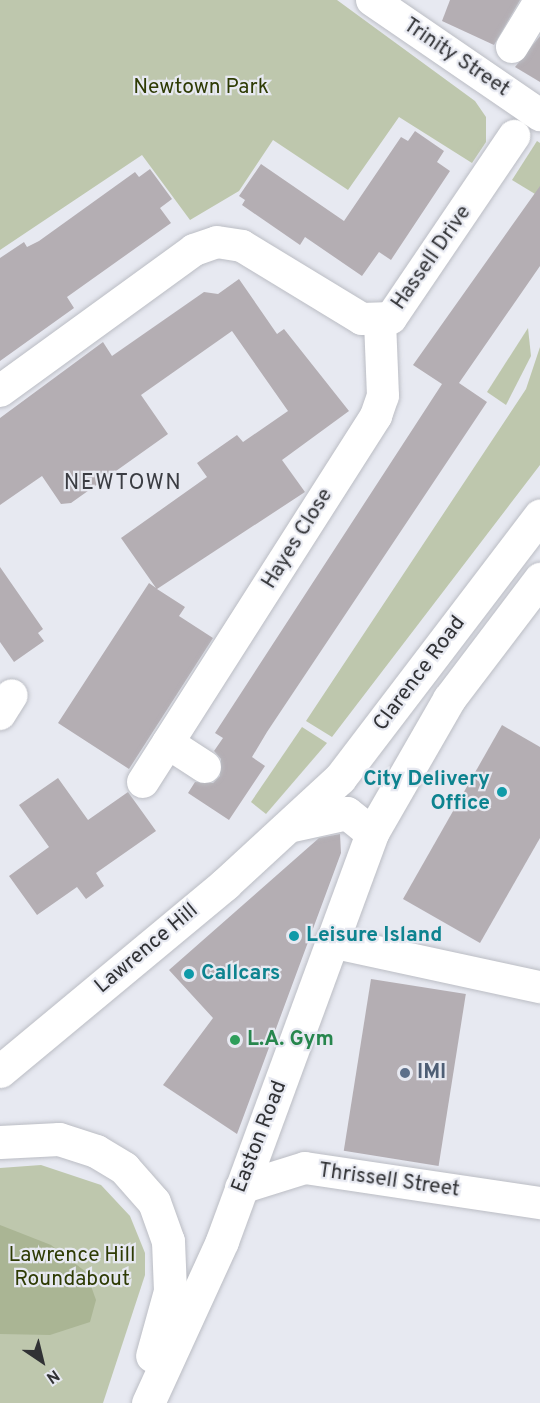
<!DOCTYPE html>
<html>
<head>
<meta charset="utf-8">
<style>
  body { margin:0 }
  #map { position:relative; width:540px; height:1403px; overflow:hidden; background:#e7e9f1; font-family:Overpass,sans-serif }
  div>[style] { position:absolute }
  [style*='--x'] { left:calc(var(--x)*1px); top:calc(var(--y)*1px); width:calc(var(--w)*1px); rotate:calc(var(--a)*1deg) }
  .green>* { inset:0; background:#bec7ad }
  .forest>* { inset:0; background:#aab594 }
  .building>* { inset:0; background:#b4aeb3; transform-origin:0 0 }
  .roads { filter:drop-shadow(0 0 2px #bbbdc4) drop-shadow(0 0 2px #bbbdc4) }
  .street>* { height:32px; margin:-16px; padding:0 16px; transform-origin:16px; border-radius:16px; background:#fff }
  .primary>* { height:33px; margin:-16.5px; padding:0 16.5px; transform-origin:16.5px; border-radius:16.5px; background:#fff }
  .dots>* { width:16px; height:16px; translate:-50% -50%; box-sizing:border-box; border:3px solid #e7e9f1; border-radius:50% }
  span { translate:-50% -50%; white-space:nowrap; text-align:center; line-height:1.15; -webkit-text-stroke:4.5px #e7e9f1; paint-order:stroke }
  .street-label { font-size:21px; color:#313235 }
  .park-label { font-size:21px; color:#2e3b04 }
  .culture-label { font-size:21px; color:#0d838f; font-weight:700 }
  .right { translate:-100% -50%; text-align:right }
  .left { translate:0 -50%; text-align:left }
  .leisure-label { font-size:21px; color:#27864d; font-weight:700 }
  .service-label { font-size:21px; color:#4e5e75; font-weight:700 }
  .neighbourhood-label { font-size:22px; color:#3b3d43; letter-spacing:1.5px }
  .north { position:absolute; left:12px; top:1331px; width:60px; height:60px; -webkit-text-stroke:4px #e7e9f1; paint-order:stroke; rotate:145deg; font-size:16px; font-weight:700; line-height:24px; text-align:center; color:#313235 }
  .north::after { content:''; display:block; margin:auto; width:21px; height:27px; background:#313235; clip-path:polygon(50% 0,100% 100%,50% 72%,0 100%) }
</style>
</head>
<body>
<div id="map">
  <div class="green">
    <i style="clip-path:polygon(0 0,337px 0,475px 101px,486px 117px,486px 142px,472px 163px,399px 117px,348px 190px,273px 140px,239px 191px,190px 220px,142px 155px,0 250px)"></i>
    <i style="clip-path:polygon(537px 141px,540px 143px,540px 197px,512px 180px)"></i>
    <i style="clip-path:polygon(528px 328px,531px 356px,506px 405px,487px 392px)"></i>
    <i style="clip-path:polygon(540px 347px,540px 465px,332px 737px,306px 721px,526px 389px)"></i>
    <i style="clip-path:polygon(302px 727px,327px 743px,266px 814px,251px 802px)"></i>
    <i style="clip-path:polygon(41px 1165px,101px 1185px,130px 1216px,145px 1253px,145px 1275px,103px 1403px,0 1403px,0 1168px)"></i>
  </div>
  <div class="forest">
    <i style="clip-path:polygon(0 1225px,51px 1245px,86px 1272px,96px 1300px,90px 1322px,50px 1335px,0 1334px)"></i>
  </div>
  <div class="building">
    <i style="clip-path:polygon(450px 0,520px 0,494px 45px,442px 21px)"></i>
    <i style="clip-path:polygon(540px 36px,540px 82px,515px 67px)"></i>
    <i style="clip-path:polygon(415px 131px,444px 151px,437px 162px,450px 171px,391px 260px,379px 252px,362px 276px,305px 237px,300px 245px,242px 205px,245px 200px,239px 196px,261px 164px,344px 221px,401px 137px,408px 141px)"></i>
    <i style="clip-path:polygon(150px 169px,172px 199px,160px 208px,171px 223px,67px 297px,74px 308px,0 361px,0 258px,24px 242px,27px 247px,39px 241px,135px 172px,139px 177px)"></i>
    <i style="clip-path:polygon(540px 186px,540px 266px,459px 383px,487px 402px,267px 732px,252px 757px,265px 766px,229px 820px,188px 793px,195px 782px,213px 783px,220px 776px,221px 759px,214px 751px,223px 738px,215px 733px,442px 384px,413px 365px)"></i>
    <i style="clip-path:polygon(239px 279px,277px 334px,284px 329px,349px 411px,282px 460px,305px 492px,157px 589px,185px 607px,179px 616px,213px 638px,129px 769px,58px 723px,149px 583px,156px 588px,121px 538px,207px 477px,197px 463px,237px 435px,243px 442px,288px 411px,232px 331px,141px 395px,168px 434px,71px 503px,61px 504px,42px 476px,0 505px,0 418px,103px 342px,112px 356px,204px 292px,218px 294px)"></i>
    <i style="clip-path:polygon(0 567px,43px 629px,38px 633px,44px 641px,14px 662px,0 642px)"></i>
    <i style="clip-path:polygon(502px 725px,540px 747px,540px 838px,480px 943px,403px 899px)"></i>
    <i style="clip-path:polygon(58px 778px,88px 820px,128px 792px,156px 831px,96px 873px,104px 886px,86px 899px,77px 887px,37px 915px,9px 876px,49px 847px,19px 805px)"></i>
    <i style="clip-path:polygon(340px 834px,341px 853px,237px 1134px,163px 1085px,213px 1018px,169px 970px,319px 838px)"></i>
    <i style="left:371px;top:979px;width:96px;height:174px;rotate:9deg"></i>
  </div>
  <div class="roads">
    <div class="street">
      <i style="--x:372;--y:0;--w:204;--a:34.4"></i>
      <i style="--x:512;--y:47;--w:54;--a:-58.7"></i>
      <i style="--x:0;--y:391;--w:240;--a:-36"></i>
      <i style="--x:194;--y:250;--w:24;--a:-19"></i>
      <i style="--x:217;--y:242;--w:25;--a:9"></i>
      <i style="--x:242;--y:246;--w:140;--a:31.3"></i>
      <i style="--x:362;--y:319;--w:29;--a:-2"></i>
      <i style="--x:391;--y:318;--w:220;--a:-55.9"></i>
      <i style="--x:0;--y:714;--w:22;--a:-58"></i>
      <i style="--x:168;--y:743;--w:44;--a:33"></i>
      <i style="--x:143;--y:782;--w:434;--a:-57.5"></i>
      <i style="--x:376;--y:416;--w:21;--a:-71"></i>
      <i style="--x:383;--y:396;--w:75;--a:-92.3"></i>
      <i style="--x:331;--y:942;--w:214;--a:12.2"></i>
      <i style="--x:241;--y:1188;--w:67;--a:-17.4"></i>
      <i style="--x:305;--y:1168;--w:238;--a:8.5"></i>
    </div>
    <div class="primary">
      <i style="--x:293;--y:825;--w:55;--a:-12.5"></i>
      <i style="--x:347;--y:813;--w:32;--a:39"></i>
      <i style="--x:0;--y:1071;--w:293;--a:-39.7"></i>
      <i style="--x:225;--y:884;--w:156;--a:-42.7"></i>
      <i style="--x:340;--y:778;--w:330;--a:-52.7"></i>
      <i style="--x:0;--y:1142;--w:59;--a:-2.9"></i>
      <i style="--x:59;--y:1139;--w:39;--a:18"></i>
      <i style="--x:96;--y:1151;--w:33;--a:31"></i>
      <i style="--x:124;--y:1168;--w:45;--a:48.6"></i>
      <i style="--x:154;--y:1202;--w:41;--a:70.3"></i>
      <i style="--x:168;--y:1241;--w:50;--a:87.7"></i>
      <i style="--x:170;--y:1291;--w:67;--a:105.5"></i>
      <i style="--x:148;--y:1403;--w:178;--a:-65.4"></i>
      <i style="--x:222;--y:1241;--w:435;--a:-69.8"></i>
      <i style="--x:372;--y:833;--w:155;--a:-60.1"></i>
      <i style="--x:449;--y:699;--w:151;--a:-52.8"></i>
    </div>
  </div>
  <div class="dots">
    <i style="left:502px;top:792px;background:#0f9aa8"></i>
    <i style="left:294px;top:936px;background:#0f9aa8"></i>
    <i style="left:189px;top:974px;background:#0f9aa8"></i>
    <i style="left:235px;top:1040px;background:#2e9e5b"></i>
    <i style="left:405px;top:1073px;background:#5c6f8a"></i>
  </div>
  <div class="street-label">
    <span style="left:456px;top:58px;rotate:34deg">Trinity Street</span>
    <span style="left:432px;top:258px;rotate:-55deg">Hassell Drive</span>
    <span style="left:298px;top:539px;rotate:-58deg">Hayes Close</span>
    <span style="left:420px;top:674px;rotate:-53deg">Clarence Road</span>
    <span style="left:147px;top:949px;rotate:-40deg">Lawrence Hill</span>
    <span style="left:260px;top:1137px;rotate:-69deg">Easton Road</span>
    <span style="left:389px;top:1181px;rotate:8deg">Thrissell Street</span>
  </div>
  <div class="park-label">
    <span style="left:201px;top:88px">Newtown Park</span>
    <span style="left:72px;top:1268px">Lawrence Hill<br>Roundabout</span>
  </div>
  <div class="culture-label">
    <span class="right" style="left:490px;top:792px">City Delivery<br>Office</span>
    <span class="left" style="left:306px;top:936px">Leisure Island</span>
    <span class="left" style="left:201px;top:974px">Callcars</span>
  </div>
  <div class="leisure-label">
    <span class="left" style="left:247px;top:1040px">L.A. Gym</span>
  </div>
  <div class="service-label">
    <span class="left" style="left:417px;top:1073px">IMI</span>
  </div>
  <div class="neighbourhood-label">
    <span style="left:123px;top:484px">NEWTOWN</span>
  </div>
  <div class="north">N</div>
</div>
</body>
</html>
